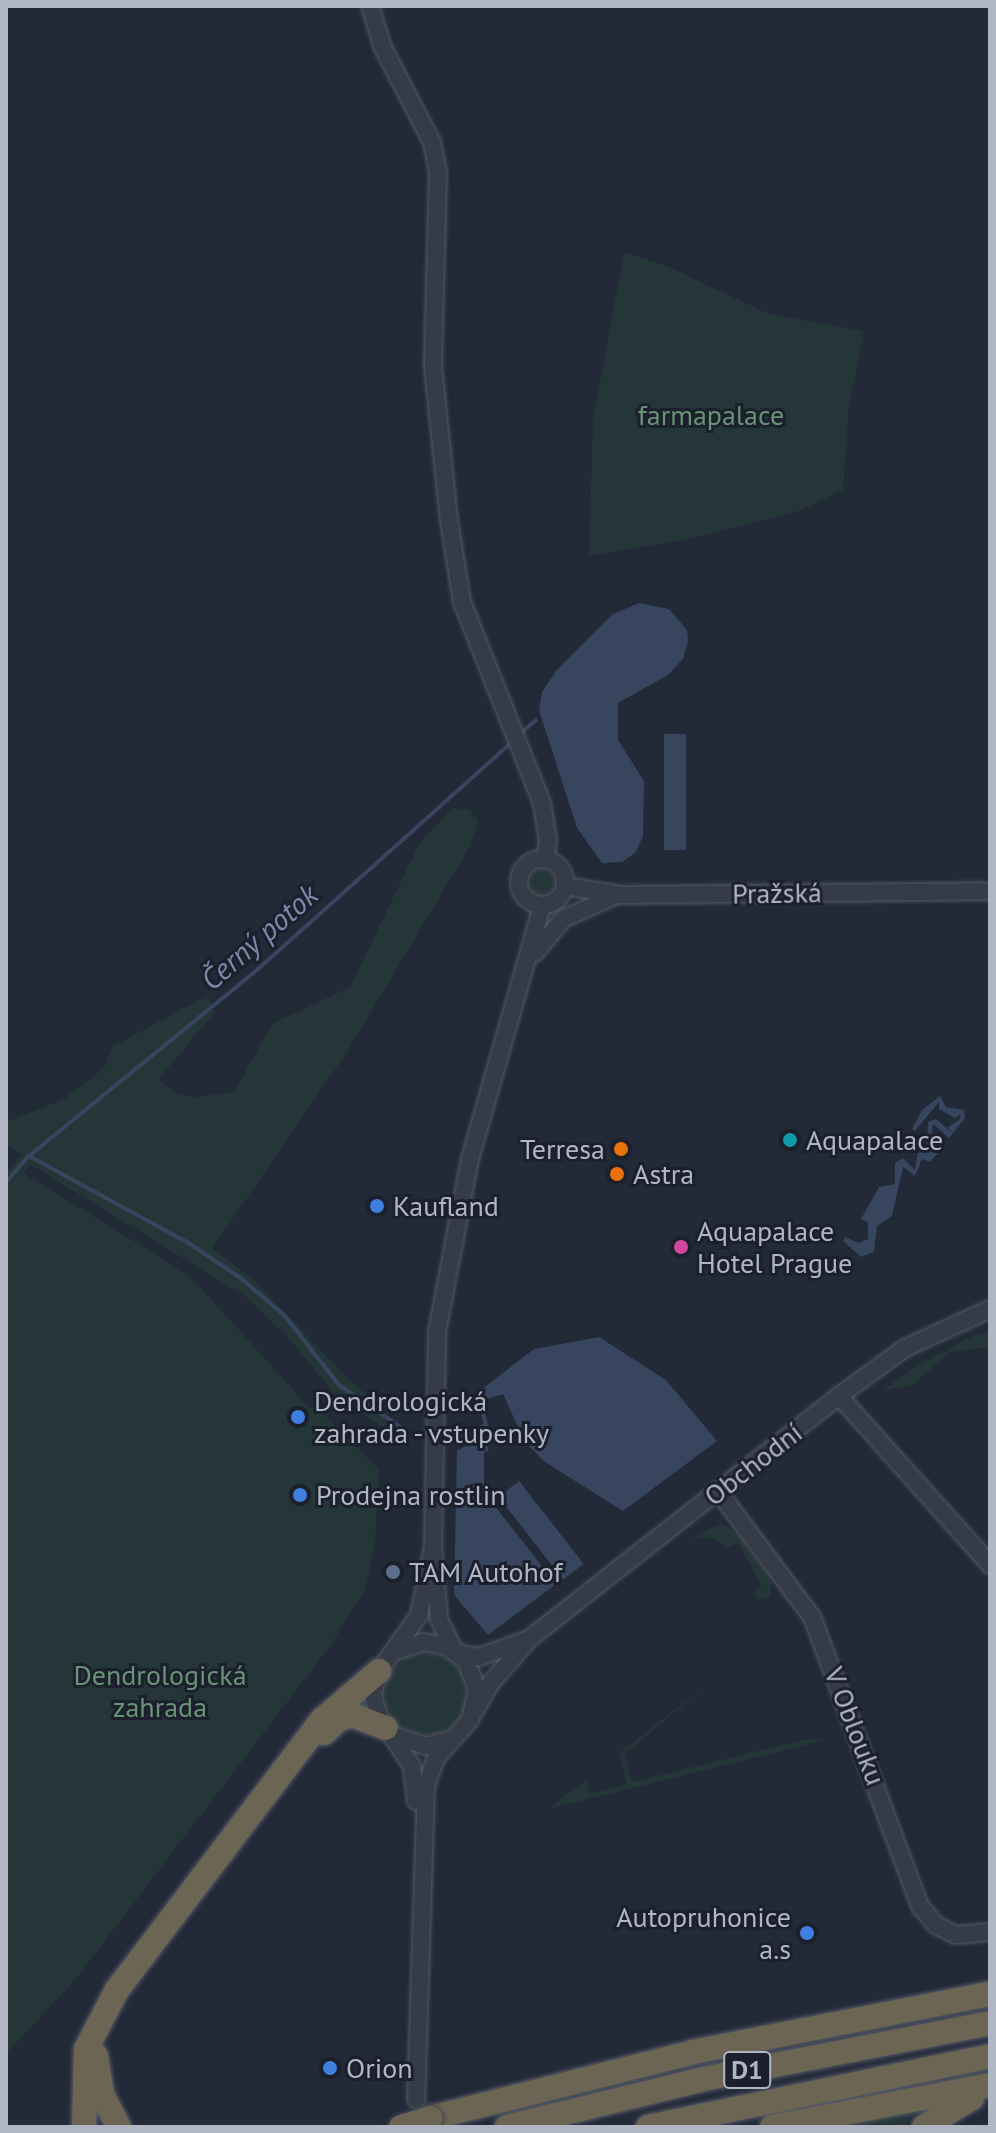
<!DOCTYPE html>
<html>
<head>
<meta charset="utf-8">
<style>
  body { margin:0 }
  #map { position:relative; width:996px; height:2133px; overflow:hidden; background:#222937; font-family:"PT Sans",sans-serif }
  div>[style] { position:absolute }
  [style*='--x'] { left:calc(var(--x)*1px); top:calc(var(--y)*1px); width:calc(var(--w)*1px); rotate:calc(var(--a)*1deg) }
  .green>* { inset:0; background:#253639 }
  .round { border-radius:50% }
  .water>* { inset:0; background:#38455f; transform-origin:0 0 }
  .stream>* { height:4px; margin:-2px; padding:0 2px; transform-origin:2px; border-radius:2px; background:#38455f }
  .roads { filter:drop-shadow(0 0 2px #535965) drop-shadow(0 0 2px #535965) }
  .minor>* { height:16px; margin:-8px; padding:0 8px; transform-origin:8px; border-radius:8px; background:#353b47 }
  .minor>.ring { margin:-8px; padding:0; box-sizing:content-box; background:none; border:16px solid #353b47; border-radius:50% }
  .highway>* { height:24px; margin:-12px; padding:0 12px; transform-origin:12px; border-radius:12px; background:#6d6553 }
  .bridges { filter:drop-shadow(0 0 2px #404652) drop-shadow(0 0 2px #404652) }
  .highway-bridge>* { height:24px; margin:-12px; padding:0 12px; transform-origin:12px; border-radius:12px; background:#6d6553 }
  .dots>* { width:22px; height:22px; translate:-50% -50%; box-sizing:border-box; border:4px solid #1b202c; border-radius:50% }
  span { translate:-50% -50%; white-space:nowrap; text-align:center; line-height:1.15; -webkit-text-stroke:6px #1b202c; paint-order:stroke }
  .shield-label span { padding:2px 6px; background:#1b202c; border:2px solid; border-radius:6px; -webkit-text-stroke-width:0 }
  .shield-label { font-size:26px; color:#b0b6c4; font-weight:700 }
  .park-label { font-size:28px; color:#699376 }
  .street-label { font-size:28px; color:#b0b6c4 }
  .poi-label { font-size:28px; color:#b0b6c4 }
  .left { translate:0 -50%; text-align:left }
  .right { translate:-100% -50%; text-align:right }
  .water-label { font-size:30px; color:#7a8aaa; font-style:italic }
  .frame { position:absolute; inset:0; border:8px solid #b0b6c4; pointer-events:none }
</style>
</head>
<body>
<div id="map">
  <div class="green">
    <i style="clip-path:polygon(624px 252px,669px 267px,769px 314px,864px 331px,849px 406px,843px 490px,799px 511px,694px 538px,589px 556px,593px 420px)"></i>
    <i style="clip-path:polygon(453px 808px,469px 810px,479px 821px,469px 848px,347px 1052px,212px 1249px,254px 1280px,346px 1377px,379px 1405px,390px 1433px,333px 1392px,287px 1336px,246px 1297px,30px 1164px,23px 1173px,189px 1275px,309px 1407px,318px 1409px,379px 1470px,375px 1543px,365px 1590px,330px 1646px,75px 1980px,6px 2054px,6px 1172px,22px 1155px,6px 1144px,6px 1122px,64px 1099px,104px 1068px,112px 1047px,208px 995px,215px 1012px,158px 1080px,177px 1094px,197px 1097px,234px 1092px,272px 1024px,350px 987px,420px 842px)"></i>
    <i class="round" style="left:530px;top:870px;width:24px;height:24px"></i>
    <i style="clip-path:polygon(990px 1333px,990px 1347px,951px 1352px,911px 1386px,883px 1390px,919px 1365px,975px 1335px)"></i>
    <i style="clip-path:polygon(721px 1523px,739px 1535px,772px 1582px,770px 1597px,757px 1599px,753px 1592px,762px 1586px,738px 1543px,730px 1548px,711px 1538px,691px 1538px)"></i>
    <i class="round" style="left:385px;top:1653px;width:82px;height:82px"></i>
    <i style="clip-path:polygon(719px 1675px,625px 1754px,632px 1782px,803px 1740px,829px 1739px,548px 1809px,586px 1780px,590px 1793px,627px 1784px,619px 1753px)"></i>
    <i style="clip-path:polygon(913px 2110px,906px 2127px,837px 2127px,857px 2123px)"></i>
  </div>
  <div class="water">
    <i style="clip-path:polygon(639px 603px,669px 609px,687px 630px,688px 641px,683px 659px,668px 675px,618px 703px,618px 740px,644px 781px,643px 836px,636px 852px,622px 862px,602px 863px,577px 828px,539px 710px,542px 692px,556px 671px,613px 614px)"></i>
    <i style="left:664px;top:734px;width:22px;height:116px"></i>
    <i style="clip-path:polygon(940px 1096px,946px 1107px,964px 1110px,965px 1118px,949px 1138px,933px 1124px,931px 1147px,938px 1153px,930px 1162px,922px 1159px,915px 1176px,903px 1167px,892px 1216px,877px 1226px,874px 1252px,861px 1257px,843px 1241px,845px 1237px,859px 1243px,868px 1239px,868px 1222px,861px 1219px,879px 1187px,895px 1184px,895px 1163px,903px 1158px,915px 1170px,918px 1149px,927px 1144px,928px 1122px,936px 1119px,951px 1132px,948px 1127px,959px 1120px,961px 1114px,955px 1118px,939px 1109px,939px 1102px,915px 1131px,912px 1129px,922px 1110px)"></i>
    <i style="clip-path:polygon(599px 1337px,666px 1380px,717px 1441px,623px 1511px,545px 1462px,525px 1442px,503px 1394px,480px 1401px,477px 1393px,534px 1349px)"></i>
    <i style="clip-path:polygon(484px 1439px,489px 1450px,484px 1453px,484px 1492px,556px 1584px,488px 1635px,454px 1595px,457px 1450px)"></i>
    <i style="left:519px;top:1481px;width:105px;height:26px;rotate:52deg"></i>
  </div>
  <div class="stream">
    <i style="--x:520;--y:734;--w:21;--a:-41"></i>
    <i style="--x:29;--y:1156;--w:180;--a:28.6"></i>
    <i style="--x:187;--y:1242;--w:66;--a:33.9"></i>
    <i style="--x:242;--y:1279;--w:57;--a:40.7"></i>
    <i style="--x:285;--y:1316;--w:88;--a:52"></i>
    <i style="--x:339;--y:1385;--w:73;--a:34.3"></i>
    <i style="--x:6;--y:1182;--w:35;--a:-49"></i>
    <i style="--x:29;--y:1156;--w:294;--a:-39.2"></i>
    <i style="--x:257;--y:970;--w:345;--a:-41.8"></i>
    <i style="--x:445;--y:1434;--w:19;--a:9"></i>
    <i style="--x:464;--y:1437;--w:25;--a:-29"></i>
    <i style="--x:486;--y:1425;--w:25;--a:-104"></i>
  </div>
  <div class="roads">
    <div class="minor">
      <i style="--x:370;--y:6;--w:44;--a:72.8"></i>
      <i style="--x:383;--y:48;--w:106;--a:62.5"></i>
      <i style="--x:432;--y:142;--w:32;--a:79"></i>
      <i style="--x:438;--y:173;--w:193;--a:91.5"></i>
      <i style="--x:433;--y:366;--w:155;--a:84.1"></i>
      <i style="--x:449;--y:520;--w:83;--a:81"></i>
      <i style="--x:462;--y:602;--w:216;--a:68.3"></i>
      <i style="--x:542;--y:803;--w:38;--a:81"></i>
      <i style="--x:548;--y:841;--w:19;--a:99"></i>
      <i class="ring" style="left:519px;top:859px;width:30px;height:30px"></i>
      <i style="--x:565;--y:886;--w:57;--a:9.1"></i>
      <i style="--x:621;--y:895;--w:369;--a:-0.6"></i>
      <i style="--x:535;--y:953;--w:44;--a:-50.5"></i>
      <i style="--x:563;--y:919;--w:56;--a:-24.3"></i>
      <i style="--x:839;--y:1396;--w:227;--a:48.2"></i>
      <i style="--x:718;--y:1491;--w:157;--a:53.3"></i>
      <i style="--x:812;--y:1617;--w:309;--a:69.5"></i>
      <i style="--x:920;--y:1906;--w:25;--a:50"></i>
      <i style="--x:936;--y:1925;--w:22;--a:27"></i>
      <i style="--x:956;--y:1935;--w:34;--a:-5"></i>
      <i style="--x:454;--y:1650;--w:34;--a:-116"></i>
      <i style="--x:439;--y:1619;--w:72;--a:-94.8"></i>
      <i style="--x:433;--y:1547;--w:215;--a:-88.9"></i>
      <i style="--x:437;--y:1332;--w:176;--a:-79.2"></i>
      <i style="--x:470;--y:1159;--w:263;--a:-74.1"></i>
      <i style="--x:397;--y:1651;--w:28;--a:-19"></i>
      <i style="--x:423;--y:1642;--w:23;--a:10"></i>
      <i style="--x:446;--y:1646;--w:25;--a:37"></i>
      <i style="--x:466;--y:1661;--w:31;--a:69"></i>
      <i style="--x:477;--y:1690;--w:31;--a:103"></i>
      <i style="--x:470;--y:1720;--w:51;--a:131.8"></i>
      <i style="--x:436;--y:1758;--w:30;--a:110"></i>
      <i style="--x:426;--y:1786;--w:314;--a:91.8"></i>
      <i style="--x:458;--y:1653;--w:21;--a:11"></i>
      <i style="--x:479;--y:1657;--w:48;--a:-19.6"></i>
      <i style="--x:474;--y:1712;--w:34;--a:-60"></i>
      <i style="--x:491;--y:1683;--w:58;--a:-49.2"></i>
      <i style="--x:529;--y:1639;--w:394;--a:-38.1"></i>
      <i style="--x:839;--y:1396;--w:82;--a:-36"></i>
      <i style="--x:905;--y:1348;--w:94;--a:-24.6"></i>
      <i style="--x:395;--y:1736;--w:33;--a:18"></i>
      <i style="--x:426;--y:1746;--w:24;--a:-15"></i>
      <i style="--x:416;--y:1801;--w:35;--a:-97"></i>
      <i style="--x:412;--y:1766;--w:59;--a:-124"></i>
      <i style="--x:379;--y:1717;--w:24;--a:-105"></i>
      <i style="--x:373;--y:1694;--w:24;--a:-75"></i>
      <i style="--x:379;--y:1671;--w:69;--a:-54.5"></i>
      <i style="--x:419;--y:1615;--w:68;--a:-78.2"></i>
    </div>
    <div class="highway">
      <i style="--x:324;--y:1733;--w:21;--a:-43"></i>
      <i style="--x:339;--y:1719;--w:14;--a:-17"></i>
      <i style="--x:352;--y:1715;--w:36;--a:21"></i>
      <i style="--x:96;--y:2056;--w:39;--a:81"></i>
      <i style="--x:102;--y:2095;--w:36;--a:62"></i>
      <i style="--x:431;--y:2118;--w:270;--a:-14.1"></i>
      <i style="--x:693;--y:2052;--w:303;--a:-11.1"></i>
      <i style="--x:84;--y:2127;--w:78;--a:-88.5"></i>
      <i style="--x:86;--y:2049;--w:67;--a:-62.3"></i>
      <i style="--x:117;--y:1990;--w:340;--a:-52.8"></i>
      <i style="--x:323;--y:1719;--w:74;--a:-40.6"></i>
      <i style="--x:507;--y:2127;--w:207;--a:-13.7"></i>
      <i style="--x:708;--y:2078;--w:287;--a:-11"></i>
      <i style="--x:648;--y:2127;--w:349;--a:-11.7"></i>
      <i style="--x:772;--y:2127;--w:222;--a:-10.9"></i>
      <i style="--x:924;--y:2127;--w:56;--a:-31.1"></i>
    </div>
  </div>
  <div class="bridges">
    <div class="highway-bridge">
      <i style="--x:401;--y:2127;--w:31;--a:-17"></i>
    </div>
  </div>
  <div class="dots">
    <i style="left:790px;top:1140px;background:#0f9aa8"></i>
    <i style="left:621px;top:1149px;background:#e8710a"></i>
    <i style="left:617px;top:1174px;background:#e8710a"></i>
    <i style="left:377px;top:1206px;background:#3f7fe0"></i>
    <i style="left:681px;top:1247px;background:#d1479c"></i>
    <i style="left:298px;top:1417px;background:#3f7fe0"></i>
    <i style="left:300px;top:1495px;background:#3f7fe0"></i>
    <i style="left:393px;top:1572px;background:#5c6f8a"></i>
    <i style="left:807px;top:1933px;background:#3f7fe0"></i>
    <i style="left:330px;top:2068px;background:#3f7fe0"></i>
  </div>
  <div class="shield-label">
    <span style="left:747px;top:2070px">D1</span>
  </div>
  <div class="park-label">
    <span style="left:711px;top:415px">farmapalace</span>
    <span style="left:160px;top:1691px">Dendrologická<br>zahrada</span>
  </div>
  <div class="street-label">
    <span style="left:777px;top:893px;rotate:-1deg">Pražská</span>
    <span style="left:753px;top:1464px;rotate:-38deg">Obchodní</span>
    <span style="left:855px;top:1726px;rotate:69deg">V Oblouku</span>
  </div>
  <div class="poi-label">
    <span class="left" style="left:806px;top:1140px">Aquapalace</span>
    <span class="right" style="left:605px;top:1149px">Terresa</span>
    <span class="left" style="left:633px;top:1174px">Astra</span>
    <span class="left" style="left:393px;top:1206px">Kaufland</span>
    <span class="left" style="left:697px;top:1247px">Aquapalace<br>Hotel Prague</span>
    <span class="left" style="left:314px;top:1417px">Dendrologická<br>zahrada - vstupenky</span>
    <span class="left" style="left:316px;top:1495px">Prodejna rostlin</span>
    <span class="left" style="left:409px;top:1572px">TAM Autohof</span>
    <span class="right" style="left:791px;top:1933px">Autopruhonice<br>a.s</span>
    <span class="left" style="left:346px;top:2068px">Orion</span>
  </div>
  <div class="water-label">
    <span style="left:259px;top:937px;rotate:-41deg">Černý potok</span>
  </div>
  <div class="frame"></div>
</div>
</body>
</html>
